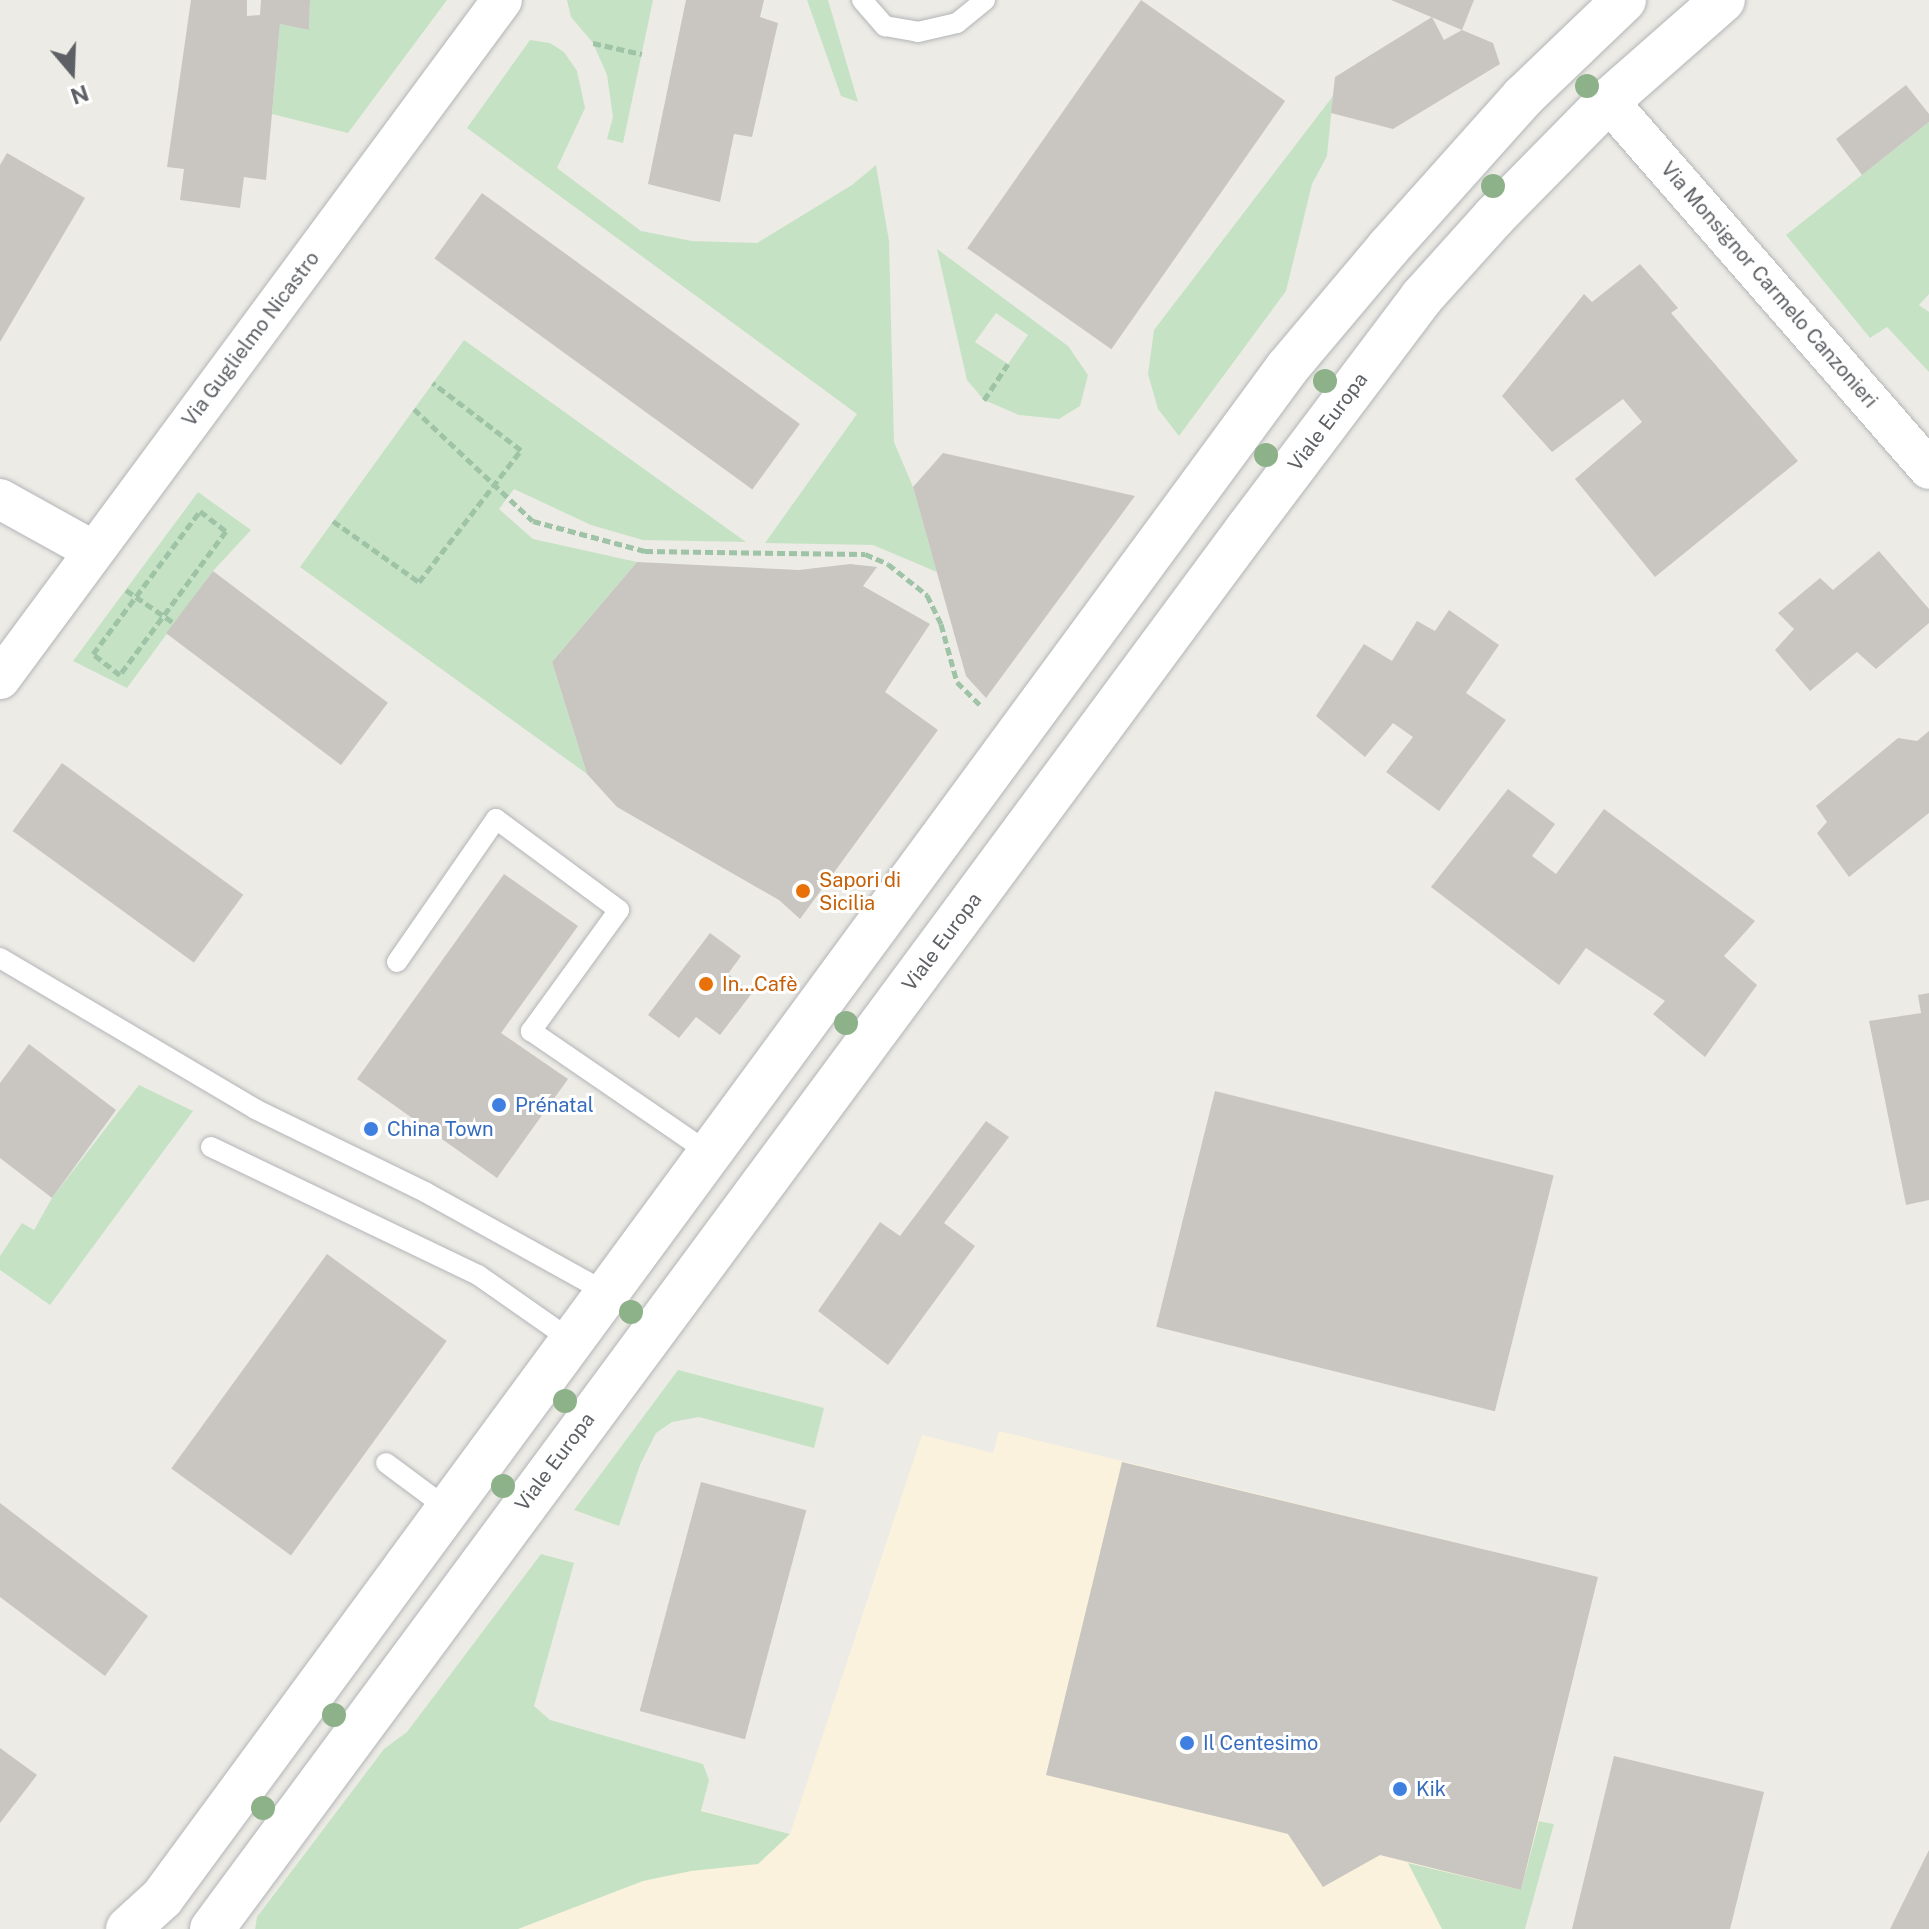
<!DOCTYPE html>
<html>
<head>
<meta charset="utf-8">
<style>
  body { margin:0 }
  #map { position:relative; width:1929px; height:1929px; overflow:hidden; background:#edebe5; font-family:"Public Sans",sans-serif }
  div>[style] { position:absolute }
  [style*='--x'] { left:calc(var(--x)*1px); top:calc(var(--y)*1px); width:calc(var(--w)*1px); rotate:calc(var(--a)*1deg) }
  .commercial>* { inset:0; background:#faf2dd }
  .green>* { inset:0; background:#c5e3c4 }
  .building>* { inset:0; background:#c9c6c2; transform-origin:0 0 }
  .path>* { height:5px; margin-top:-2.5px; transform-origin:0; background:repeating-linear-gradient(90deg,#9ec3a6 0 8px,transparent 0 12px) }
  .roads { filter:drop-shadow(0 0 2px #b2b5b8) drop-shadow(0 0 2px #b2b5b8) }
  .service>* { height:20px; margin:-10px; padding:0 10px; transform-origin:10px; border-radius:10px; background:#fff }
  .minor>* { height:40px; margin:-20px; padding:0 20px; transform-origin:20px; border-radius:20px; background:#fff }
  .secondary>* { height:44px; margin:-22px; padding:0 22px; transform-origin:22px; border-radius:22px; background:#fff }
  .trees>* { width:24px; height:24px; margin:-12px; border-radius:50%; background:#8db189 }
  .dots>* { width:22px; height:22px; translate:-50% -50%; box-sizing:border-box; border:4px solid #fff; border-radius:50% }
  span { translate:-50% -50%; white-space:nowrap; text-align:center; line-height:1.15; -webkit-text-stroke:6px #fff; paint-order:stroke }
  .street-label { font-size:20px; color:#5d6064 }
  .food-label { font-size:20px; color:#c56008 }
  .left { translate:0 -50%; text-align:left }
  .shop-label { font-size:20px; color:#366cbe }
  .north { position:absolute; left:32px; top:32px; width:80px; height:80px; -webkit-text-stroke:6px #fff; paint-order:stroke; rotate:161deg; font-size:22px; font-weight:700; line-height:32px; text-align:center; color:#5d6064 }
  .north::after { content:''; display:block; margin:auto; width:28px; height:36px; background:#5d6064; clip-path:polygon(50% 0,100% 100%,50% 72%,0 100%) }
</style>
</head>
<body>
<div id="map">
  <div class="commercial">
    <i style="clip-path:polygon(999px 1431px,1598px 1577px,1539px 1820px,1554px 1824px,1525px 1929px,369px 1929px,407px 1732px,790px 1834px,922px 1435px,993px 1453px)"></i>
  </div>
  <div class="green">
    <i style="clip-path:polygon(310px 0,447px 0,348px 133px,272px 114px,280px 24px,309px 30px)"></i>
    <i style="clip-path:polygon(567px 0,653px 0,623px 143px,607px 139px,613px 117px,607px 75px,593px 43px,571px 17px)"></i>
    <i style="clip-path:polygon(807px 0,828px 0,858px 102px,841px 96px)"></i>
    <i style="clip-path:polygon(530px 40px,550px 43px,564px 52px,577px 71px,585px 108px,557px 168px,641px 231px,692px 241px,757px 243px,852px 185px,876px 165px,889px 241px,894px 442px,913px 487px,937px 572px,873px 545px,765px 543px,857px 414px,467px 128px)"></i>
    <i style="clip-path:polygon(1333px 96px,1327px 156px,1312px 184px,1286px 291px,1179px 436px,1158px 409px,1148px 374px,1154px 330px)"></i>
    <i style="clip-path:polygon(1929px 122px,1929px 294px,1919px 305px,1929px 312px,1929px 372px,1887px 327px,1870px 338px,1786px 235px)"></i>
    <i style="clip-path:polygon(evenodd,937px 249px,1068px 346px,1088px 375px,1080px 406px,1059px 419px,1019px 415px,984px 400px,967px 380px,937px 249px,996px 313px,1028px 335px,1008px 364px,975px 342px,996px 313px)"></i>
    <i style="clip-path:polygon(464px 340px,746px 542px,643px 540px,591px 525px,514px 489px,499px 509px,533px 539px,637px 562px,552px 662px,587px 774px,300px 567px)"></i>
    <i style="clip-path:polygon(198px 492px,251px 530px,213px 571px,127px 688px,73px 661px)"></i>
    <i style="clip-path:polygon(139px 1085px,193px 1111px,50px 1305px,0 1270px,0 1256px,22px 1223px,34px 1230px,52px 1198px)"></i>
    <i style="clip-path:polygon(678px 1370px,824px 1408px,814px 1448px,699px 1417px,672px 1422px,656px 1433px,640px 1465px,619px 1526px,574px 1510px)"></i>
    <i style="clip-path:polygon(541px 1554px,574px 1563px,534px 1706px,550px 1720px,703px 1764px,709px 1780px,701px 1811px,790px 1834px,758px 1864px,691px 1871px,643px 1881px,518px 1929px,255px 1929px,257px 1917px,384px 1749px,407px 1732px)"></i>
    <i style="clip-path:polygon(1539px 1821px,1554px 1824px,1525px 1929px,1442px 1929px,1408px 1863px,1521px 1890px)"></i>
  </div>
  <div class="building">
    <i style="clip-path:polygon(191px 0,247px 0,247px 16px,260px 15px,261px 0,310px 0,309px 30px,280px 24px,266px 180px,244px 177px,240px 208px,180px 200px,184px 169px,167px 167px)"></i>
    <i style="clip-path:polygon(686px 0,764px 0,760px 17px,778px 23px,752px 137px,734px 134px,720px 202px,648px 184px)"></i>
    <i style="left:1141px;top:0;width:176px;height:303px;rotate:35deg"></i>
    <i style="clip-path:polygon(1391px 0,1474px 0,1462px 30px)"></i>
    <i style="clip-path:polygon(1432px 17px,1444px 40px,1462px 30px,1493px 43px,1500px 64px,1393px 129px,1331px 113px,1335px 77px)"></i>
    <i style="clip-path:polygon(1906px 85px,1929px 114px,1929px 122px,1862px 175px,1836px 139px)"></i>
    <i style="clip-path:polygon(7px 153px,85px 198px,0 342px,0 165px)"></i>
    <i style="left:482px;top:193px;width:393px;height:81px;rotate:36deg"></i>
    <i style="clip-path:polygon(1640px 264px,1678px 308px,1671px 313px,1798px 461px,1655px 577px,1575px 479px,1642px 422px,1623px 399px,1552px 452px,1502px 396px,1584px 294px,1592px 302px)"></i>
    <i style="clip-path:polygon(943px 453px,1135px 496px,986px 698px,966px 676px,913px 487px)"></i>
    <i style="clip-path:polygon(1879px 551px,1929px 609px,1929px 623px,1876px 669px,1857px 652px,1810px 691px,1775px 650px,1794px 629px,1778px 613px,1820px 578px,1833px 590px)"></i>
    <i style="clip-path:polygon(637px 562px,799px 570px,850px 564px,877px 567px,863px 586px,930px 624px,885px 692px,938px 730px,800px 919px,779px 900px,617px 807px,587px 774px,552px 662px)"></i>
    <i style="left:213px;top:571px;width:219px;height:78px;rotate:37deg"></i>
    <i style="clip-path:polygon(1449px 610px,1499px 645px,1466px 693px,1506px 720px,1439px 811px,1386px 772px,1413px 737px,1393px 723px,1365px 757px,1316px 716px,1364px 644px,1392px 661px,1417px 621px,1435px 631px)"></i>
    <i style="clip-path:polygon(1929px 731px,1929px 813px,1849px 877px,1817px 833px,1827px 822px,1816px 806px,1898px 738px,1917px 741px)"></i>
    <i style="left:62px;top:763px;width:224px;height:84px;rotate:36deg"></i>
    <i style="clip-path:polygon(1508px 789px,1555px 824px,1532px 856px,1556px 874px,1604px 809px,1755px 921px,1724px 956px,1757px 985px,1705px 1057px,1653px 1014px,1665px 1001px,1586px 948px,1559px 985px,1431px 887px)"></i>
    <i style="clip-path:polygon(504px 874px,578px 926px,501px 1033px,568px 1079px,497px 1178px,357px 1079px)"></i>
    <i style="clip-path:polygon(710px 933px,741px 956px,728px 974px,752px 993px,720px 1035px,696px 1017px,679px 1038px,648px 1015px)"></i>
    <i style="clip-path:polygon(1929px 993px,1929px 1200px,1906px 1205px,1869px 1021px,1921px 1013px,1918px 995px)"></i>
    <i style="clip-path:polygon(29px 1044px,116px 1110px,52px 1198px,0 1158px,0 1083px)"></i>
    <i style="left:1215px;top:1091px;width:349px;height:243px;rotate:14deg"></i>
    <i style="clip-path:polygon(986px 1121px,1009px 1137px,944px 1223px,975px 1246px,888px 1365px,818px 1311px,880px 1222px,900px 1236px)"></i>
    <i style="left:327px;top:1254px;width:148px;height:265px;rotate:36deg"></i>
    <i style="clip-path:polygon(1122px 1462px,1598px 1577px,1521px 1890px,1380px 1855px,1323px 1887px,1288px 1834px,1046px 1775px)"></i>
    <i style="left:701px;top:1482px;width:109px;height:237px;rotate:15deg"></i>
    <i style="clip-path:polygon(0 1503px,148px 1616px,105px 1676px,0 1597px)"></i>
    <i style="clip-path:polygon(0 1748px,37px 1775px,0 1823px)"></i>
    <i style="clip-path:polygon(1614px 1756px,1764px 1792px,1730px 1929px,1572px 1929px)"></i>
    <i style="clip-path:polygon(1929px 1850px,1929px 1929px,1890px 1929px)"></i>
  </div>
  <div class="path">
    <i style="--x:593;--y:43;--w:50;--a:12.7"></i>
    <i style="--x:984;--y:400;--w:43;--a:-56.3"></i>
    <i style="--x:414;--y:409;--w:163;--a:43.3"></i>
    <i style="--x:533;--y:521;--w:116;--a:15"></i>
    <i style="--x:645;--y:551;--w:220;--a:0.8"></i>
    <i style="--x:865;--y:554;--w:25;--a:23"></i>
    <i style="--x:888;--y:564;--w:50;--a:38.5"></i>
    <i style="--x:927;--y:595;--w:32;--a:64"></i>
    <i style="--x:941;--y:624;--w:60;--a:74.6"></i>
    <i style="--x:957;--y:682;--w:33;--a:45"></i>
    <i style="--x:200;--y:511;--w:33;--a:38"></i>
    <i style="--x:226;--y:531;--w:179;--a:126.4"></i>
    <i style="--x:120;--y:675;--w:34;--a:-142"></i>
    <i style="--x:93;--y:654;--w:179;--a:-53.2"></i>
    <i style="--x:333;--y:521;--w:105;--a:35.3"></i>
    <i style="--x:419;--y:582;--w:167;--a:-52.3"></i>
    <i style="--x:521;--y:450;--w:111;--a:-142.7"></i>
    <i style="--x:126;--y:590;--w:58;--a:34.5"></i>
  </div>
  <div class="roads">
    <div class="service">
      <i style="--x:862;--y:0;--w:35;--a:49"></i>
      <i style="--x:885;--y:26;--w:34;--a:10"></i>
      <i style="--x:918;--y:32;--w:40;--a:-13"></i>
      <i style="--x:957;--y:23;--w:36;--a:-39"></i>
      <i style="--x:0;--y:958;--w:296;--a:30.6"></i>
      <i style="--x:255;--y:1109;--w:189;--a:26"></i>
      <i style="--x:425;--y:1192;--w:208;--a:29"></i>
      <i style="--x:397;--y:962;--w:174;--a:-55.3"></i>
      <i style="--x:496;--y:819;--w:153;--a:36.5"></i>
      <i style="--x:619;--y:910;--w:150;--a:126"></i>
      <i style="--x:531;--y:1031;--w:216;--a:34.4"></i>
      <i style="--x:211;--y:1147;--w:296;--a:25.6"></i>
      <i style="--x:478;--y:1275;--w:113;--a:35"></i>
      <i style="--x:386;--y:1463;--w:77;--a:36.6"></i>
    </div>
    <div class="minor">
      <i style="--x:1608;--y:101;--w:488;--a:48.9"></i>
      <i style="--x:0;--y:499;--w:107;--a:29"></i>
      <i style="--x:0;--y:679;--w:844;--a:-53.52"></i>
    </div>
    <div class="secondary">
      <i style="--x:128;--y:1929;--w:46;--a:-42.4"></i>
      <i style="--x:162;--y:1898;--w:1899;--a:-53.67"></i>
      <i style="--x:1287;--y:368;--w:157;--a:-49.9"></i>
      <i style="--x:1388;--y:248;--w:203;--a:-48.2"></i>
      <i style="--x:1523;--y:97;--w:140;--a:-43.8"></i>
      <i style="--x:212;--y:1929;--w:1742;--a:-53.52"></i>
      <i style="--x:1248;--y:528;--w:289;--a:-53"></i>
      <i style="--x:1422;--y:297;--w:108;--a:-48"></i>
      <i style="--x:1494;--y:217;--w:163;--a:-45.5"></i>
      <i style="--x:1608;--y:101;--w:153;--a:-41.3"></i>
    </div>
  </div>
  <div class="trees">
    <i style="left:1587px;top:86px"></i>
    <i style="left:1493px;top:186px"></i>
    <i style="left:1325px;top:381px"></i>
    <i style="left:1266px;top:455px"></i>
    <i style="left:846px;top:1023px"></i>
    <i style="left:631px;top:1312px"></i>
    <i style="left:565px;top:1401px"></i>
    <i style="left:503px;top:1486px"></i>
    <i style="left:334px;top:1715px"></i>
    <i style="left:263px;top:1808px"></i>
  </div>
  <div class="dots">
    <i style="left:803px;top:891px;background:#e8710a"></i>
    <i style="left:706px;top:984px;background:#e8710a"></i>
    <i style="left:499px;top:1105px;background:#3f7fe0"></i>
    <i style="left:371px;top:1129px;background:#3f7fe0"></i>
    <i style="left:1187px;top:1743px;background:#3f7fe0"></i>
    <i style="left:1400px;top:1789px;background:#3f7fe0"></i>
  </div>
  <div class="street-label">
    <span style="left:1769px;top:285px;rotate:49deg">Via Monsignor Carmelo Canzonieri</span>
    <span style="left:251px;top:339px;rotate:-53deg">Via Guglielmo Nicastro</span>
    <span style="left:1328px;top:422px;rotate:-53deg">Viale Europa</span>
    <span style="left:942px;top:942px;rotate:-53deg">Viale Europa</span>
    <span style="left:555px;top:1462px;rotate:-53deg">Viale Europa</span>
  </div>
  <div class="food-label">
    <span class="left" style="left:819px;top:892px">Sapori di<br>Sicilia</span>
    <span class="left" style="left:722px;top:984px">In...Cafè</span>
  </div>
  <div class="shop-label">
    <span class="left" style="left:515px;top:1105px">Prénatal</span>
    <span class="left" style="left:387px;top:1129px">China Town</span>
    <span class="left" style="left:1203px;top:1743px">Il Centesimo</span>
    <span class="left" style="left:1416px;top:1789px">Kik</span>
  </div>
  <div class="north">N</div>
</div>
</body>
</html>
